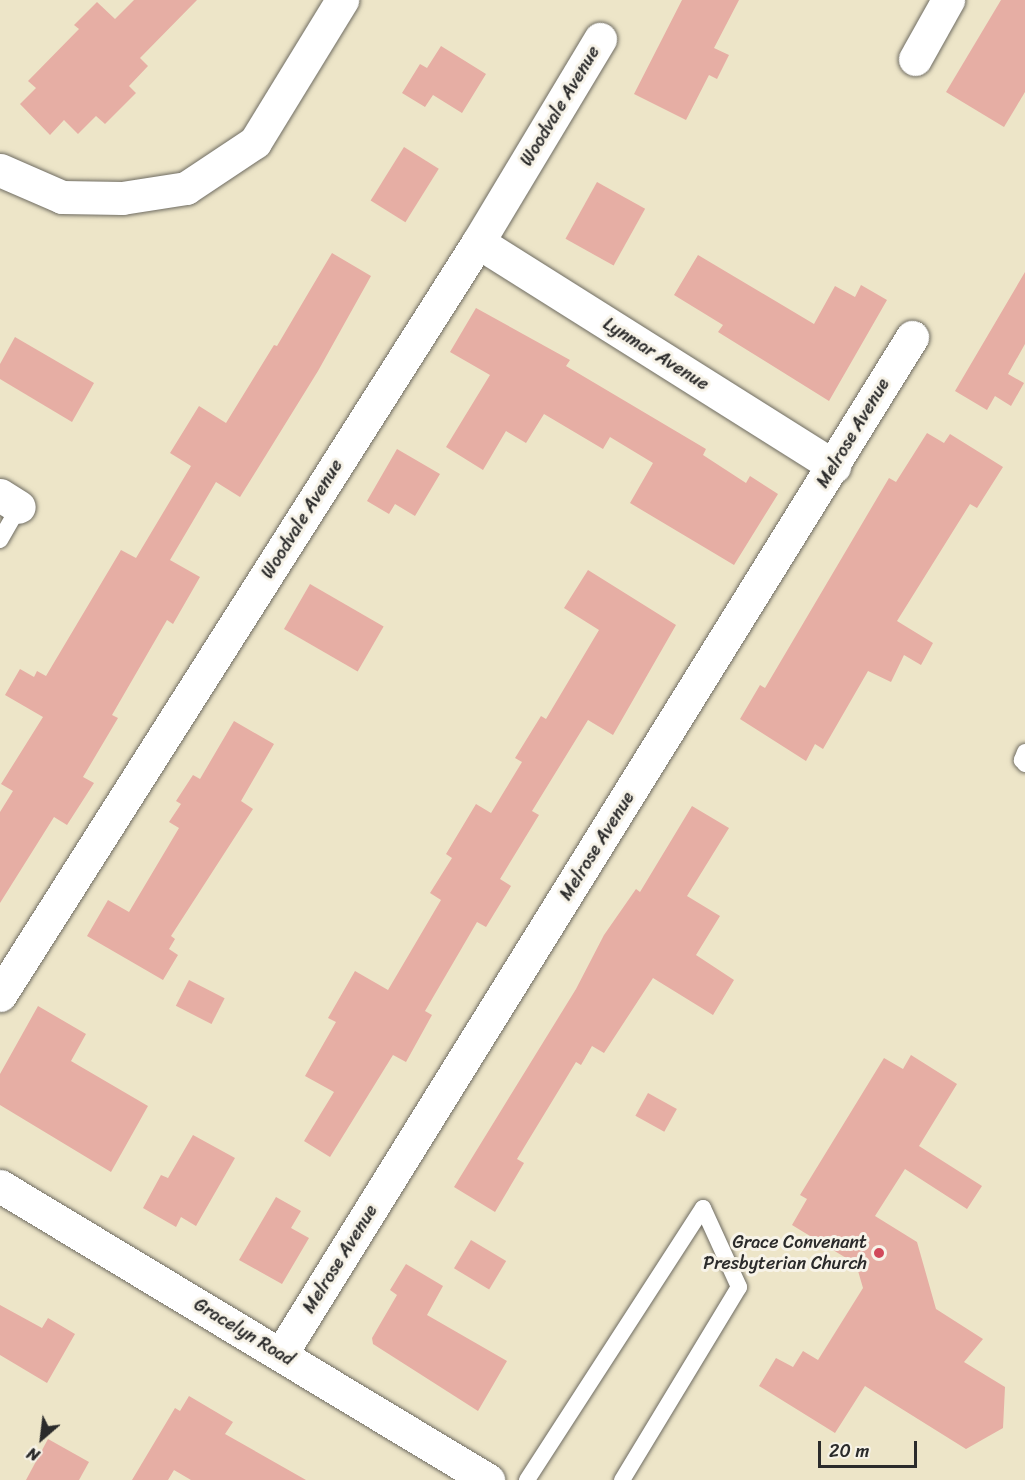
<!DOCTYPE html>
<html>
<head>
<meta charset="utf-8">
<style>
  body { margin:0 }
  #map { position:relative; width:1025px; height:1480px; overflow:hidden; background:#ede5c8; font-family:Sriracha,sans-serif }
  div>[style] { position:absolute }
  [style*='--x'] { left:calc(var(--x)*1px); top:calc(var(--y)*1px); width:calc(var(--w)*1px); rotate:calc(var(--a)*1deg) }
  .building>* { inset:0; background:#e6aea4; transform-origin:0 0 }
  .roads { filter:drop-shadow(0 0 2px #6f6c62) drop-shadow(0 0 2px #6f6c62) }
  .service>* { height:16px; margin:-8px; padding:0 8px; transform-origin:8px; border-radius:8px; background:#fff }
  .minor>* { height:33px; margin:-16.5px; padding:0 16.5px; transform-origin:16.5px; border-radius:16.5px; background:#fff }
  .dots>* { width:16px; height:16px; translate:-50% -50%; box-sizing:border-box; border:3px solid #f7f3e8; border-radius:50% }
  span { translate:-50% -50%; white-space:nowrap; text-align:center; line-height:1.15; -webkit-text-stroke:6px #f7f3e8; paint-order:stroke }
  .street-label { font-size:18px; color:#2b2b2b }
  .poi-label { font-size:18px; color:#2b2b2b }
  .right { translate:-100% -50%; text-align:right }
  .north { position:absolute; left:12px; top:1408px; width:60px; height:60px; -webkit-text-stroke:4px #f7f3e8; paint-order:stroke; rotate:208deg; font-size:16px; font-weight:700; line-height:24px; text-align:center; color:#2b2b2b }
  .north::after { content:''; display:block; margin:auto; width:21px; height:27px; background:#2b2b2b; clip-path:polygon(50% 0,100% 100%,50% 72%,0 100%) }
  .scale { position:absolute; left:818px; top:1441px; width:99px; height:27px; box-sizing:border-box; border:3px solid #2b2b2b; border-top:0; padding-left:8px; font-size:18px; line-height:21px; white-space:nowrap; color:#2b2b2b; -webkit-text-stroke:4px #f7f3e8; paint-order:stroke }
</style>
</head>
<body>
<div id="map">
  <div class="building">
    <i style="clip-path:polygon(134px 0,197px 0,140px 58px,148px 66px,129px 86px,136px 93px,105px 124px,96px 116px,78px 134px,64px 120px,50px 135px,20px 104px,36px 88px,28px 81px,79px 29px,74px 25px,97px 2px,115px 19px)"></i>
    <i style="clip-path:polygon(682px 0,739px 0,714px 48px,729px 55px,717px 79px,709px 75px,686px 120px,634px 94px)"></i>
    <i style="clip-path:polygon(1001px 0,1025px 0,1025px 92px,1004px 127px,946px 92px)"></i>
    <i style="clip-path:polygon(441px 46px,486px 74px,462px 113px,433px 95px,425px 107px,402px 93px,420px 64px,427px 68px)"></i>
    <i style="left:404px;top:147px;width:41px;height:63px;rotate:32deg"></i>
    <i style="left:597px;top:182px;width:55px;height:65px;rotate:29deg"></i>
    <i style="clip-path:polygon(332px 253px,371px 276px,318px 371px,240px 497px,216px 482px,170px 560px,200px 577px,173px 624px,167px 620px,112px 715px,118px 718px,83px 777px,94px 783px,67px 825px,54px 817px,0 903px,0 812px,13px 791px,1px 784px,43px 717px,5px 695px,20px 669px,34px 677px,37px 671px,46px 676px,121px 550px,136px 558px,191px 466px,170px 453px,199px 406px,226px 423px,274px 345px,277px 346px)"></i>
    <i style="clip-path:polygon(698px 255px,814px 324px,835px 286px,855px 297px,861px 285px,887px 300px,829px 401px,718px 332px,723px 325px,674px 295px)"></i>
    <i style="clip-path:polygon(1025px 272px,1025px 344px,1008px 374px,1024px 383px,1011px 406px,995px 396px,987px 410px,955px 391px)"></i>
    <i style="clip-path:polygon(476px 308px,570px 360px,566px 366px,706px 449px,703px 455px,746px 483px,750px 476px,778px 494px,734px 565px,630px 503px,653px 463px,610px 437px,603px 449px,544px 414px,526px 443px,506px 431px,483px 470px,446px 447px,490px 375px,450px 352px)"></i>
    <i style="clip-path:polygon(15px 337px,94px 383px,72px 422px,0 379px,0 364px)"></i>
    <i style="clip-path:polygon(927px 433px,944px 443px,950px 434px,1003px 467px,977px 508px,970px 504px,897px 621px,933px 643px,921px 665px,904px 655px,891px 682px,868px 671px,823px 749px,815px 744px,806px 761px,740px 719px,760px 685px,765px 688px,889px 478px,896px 482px)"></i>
    <i style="clip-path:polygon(397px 449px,440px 474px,415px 516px,395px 504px,389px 514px,367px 501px)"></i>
    <i style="clip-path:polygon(588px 570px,676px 625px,613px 735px,588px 720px,532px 811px,539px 815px,500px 879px,511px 886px,486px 927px,477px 922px,425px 1011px,432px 1015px,406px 1062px,393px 1055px,330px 1157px,304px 1141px,334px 1092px,305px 1076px,336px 1022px,328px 1018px,355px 971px,388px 990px,441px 900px,430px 893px,452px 858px,446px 854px,476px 804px,491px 813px,522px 762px,515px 758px,541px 716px,546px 719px,599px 630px,564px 608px)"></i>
    <i style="left:310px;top:584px;width:85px;height:52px;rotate:30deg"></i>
    <i style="clip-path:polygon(234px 721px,274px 744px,241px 801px,253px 809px,171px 936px,175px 939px,169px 949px,178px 955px,163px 980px,87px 936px,108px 900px,129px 912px,179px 828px,169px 822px,181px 804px,176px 801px,193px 775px,200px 779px)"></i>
    <i style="clip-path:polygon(692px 806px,729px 828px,687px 896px,720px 916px,696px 955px,734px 980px,713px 1015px,653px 978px,604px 1053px,592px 1046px,581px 1065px,576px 1062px,517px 1159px,524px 1163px,495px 1212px,454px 1187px,576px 989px,604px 935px,636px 889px,640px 892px)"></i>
    <i style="left:189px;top:980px;width:40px;height:29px;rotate:27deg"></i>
    <i style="clip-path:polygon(38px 1006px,86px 1034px,71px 1061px,148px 1106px,111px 1172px,0 1105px,0 1074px)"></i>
    <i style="clip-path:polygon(911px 1055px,957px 1084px,919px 1146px,982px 1186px,967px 1209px,905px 1169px,875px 1216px,917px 1242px,936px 1309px,983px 1339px,964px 1362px,1005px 1387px,1003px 1428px,966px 1449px,865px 1386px,835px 1433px,759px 1386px,776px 1358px,793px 1367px,803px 1351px,818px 1360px,863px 1288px,856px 1264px,792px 1225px,807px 1199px,800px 1195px,884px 1058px,903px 1069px)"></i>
    <i style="left:648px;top:1093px;width:33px;height:26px;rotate:29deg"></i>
    <i style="clip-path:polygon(193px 1135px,235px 1158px,196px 1226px,181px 1217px,176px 1227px,143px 1208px,161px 1175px,168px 1178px)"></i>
    <i style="clip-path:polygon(276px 1197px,301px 1211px,291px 1228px,309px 1238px,282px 1284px,239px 1260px)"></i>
    <i style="left:471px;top:1240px;width:41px;height:33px;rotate:31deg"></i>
    <i style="clip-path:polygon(406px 1264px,443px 1286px,427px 1315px,507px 1361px,478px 1411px,373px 1344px,372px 1338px,397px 1295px,390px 1290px)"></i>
    <i style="clip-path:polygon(0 1305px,42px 1328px,48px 1318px,75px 1334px,47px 1383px,0 1355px)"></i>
    <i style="clip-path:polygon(189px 1396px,233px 1422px,225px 1434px,306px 1480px,191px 1480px,174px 1470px,168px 1480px,132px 1480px,175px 1408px,180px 1411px)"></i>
    <i style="clip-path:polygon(48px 1439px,89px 1462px,79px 1480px,26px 1480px)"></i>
  </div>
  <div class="roads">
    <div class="service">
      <i style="--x:0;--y:540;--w:38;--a:-60"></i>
      <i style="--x:1025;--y:752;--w:9;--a:111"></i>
      <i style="--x:1022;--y:760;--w:5;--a:53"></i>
      <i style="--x:527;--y:1480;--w:324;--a:-57.1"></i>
      <i style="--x:703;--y:1208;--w:87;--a:65.5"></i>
      <i style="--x:739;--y:1287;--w:226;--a:121.2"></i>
    </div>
    <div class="minor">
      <i style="--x:915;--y:59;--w:68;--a:-60.8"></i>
      <i style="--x:0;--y:170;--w:68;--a:23.5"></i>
      <i style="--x:62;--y:197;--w:60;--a:1"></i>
      <i style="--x:122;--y:198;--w:65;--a:-8.9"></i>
      <i style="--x:186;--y:188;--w:83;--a:-33.7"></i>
      <i style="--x:255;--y:142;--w:167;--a:-58.5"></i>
      <i style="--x:478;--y:242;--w:421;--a:32.2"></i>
      <i style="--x:0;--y:495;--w:22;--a:32"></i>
      <i style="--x:0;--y:995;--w:892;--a:-57.59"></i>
      <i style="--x:478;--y:242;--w:237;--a:-59"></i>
      <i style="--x:0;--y:1186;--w:570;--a:31.07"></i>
      <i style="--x:281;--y:1354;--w:1197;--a:-58.18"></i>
    </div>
  </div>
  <div class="dots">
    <i style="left:879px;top:1253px;background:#d1495b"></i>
  </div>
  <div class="street-label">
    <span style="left:560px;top:106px;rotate:-59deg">Woodvale Avenue</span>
    <span style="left:656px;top:354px;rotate:32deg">Lynmar Avenue</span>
    <span style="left:853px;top:433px;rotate:-59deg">Melrose Avenue</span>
    <span style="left:302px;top:519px;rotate:-58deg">Woodvale Avenue</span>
    <span style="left:597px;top:846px;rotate:-58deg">Melrose Avenue</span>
    <span style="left:340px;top:1259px;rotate:-58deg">Melrose Avenue</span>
    <span style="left:244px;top:1332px;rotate:31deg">Gracelyn Road</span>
  </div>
  <div class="poi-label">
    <span class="right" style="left:867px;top:1253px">Grace Convenant<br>Presbyterian Church</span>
  </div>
  <div class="north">N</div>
  <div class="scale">20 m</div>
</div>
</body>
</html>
